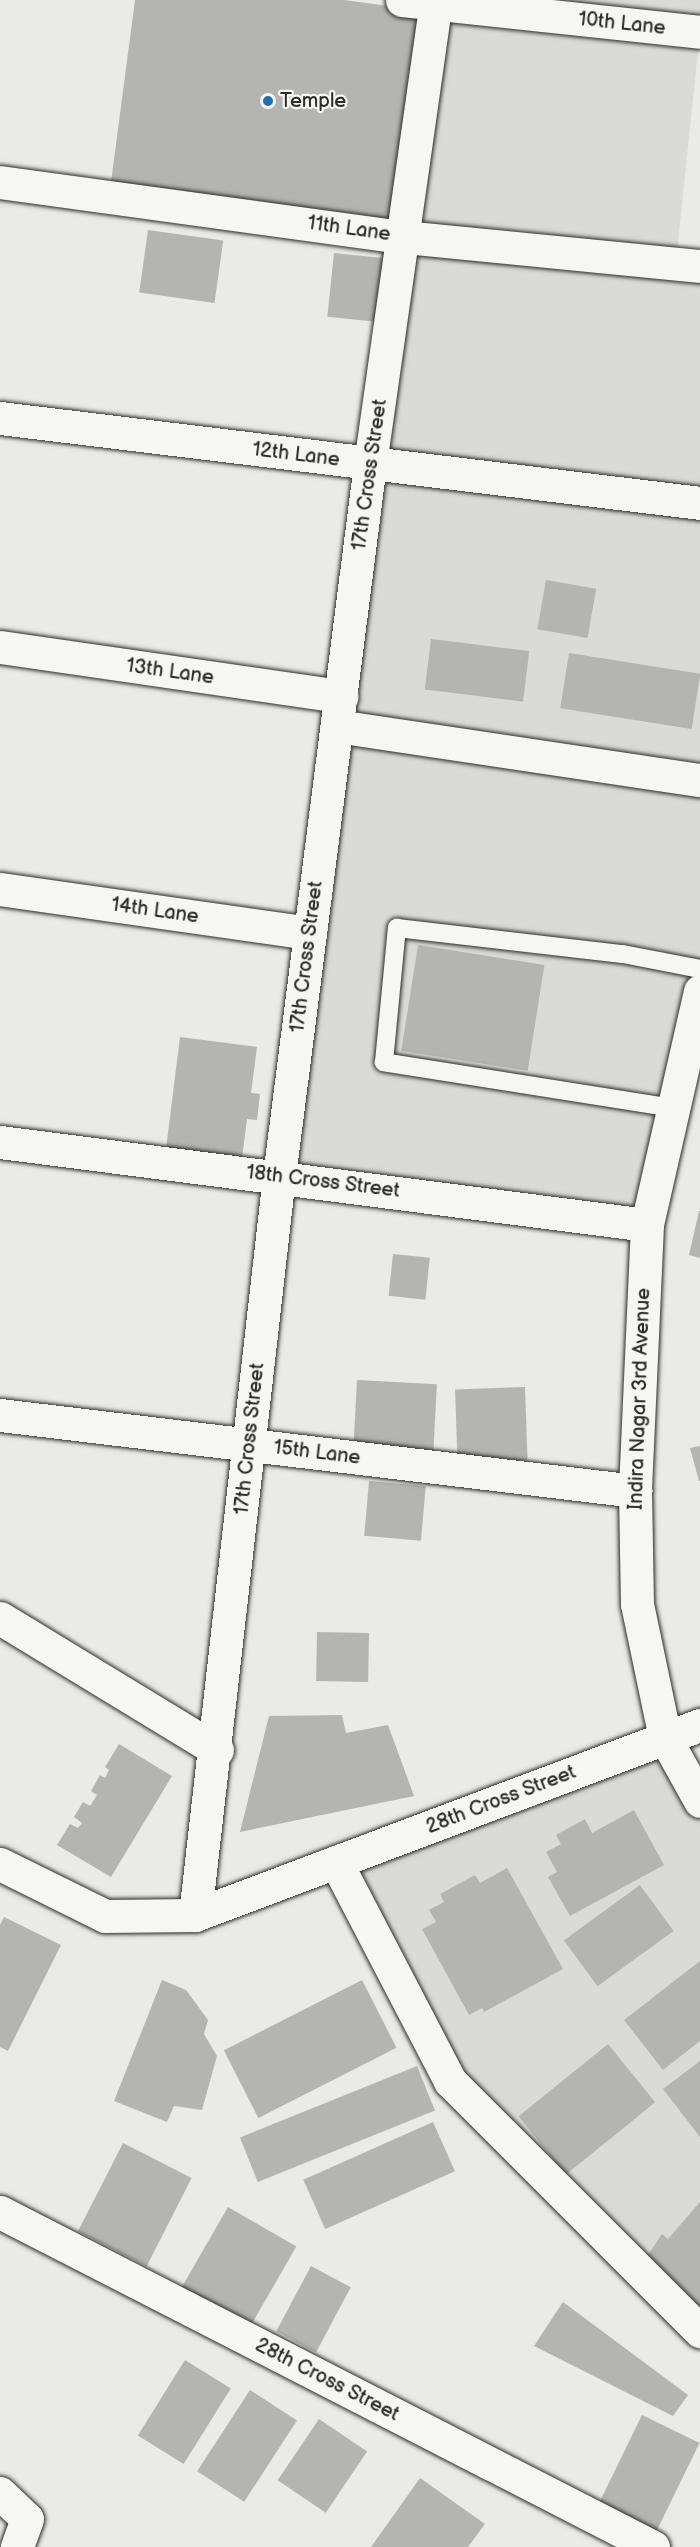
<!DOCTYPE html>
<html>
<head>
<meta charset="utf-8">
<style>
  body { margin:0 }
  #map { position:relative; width:700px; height:2547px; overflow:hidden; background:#eaeae6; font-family:"Balsamiq Sans",sans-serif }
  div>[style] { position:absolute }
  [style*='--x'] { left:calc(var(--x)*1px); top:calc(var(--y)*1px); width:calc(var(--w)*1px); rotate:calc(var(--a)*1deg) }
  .built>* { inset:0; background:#dadad6; transform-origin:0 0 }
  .building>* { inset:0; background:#b4b4b1; transform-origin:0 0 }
  .roads { filter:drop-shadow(0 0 2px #2b2b2b) drop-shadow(0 0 2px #2b2b2b) }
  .lane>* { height:18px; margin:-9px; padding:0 9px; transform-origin:9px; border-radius:9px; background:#f6f6f2 }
  .street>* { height:33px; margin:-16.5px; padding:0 16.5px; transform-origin:16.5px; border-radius:16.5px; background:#f6f6f2 }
  .secondary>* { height:33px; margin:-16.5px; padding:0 16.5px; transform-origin:16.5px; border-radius:16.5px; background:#f6f6f2 }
  .dots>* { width:16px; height:16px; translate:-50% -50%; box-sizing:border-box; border:3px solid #f6f6f2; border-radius:50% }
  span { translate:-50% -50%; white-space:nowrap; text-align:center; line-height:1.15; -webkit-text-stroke:4.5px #f6f6f2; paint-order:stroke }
  .street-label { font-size:20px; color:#2b2b2b }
  .poi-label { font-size:20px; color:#2b2b2b }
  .left { translate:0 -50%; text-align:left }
</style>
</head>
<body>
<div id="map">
  <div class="built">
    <i style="clip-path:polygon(535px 0,700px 0,700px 17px)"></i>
    <i style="left:437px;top:9px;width:264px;height:225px;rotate:6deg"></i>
    <i style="clip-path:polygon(404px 237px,700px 266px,700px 992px,647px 1225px,279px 1176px)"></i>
    <i style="clip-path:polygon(665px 1738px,700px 1801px,700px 2331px,450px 2081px,336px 1862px)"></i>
  </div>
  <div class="building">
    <i style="clip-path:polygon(135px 0,344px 0,425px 11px,397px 229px,110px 190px)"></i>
    <i style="left:148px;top:230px;width:76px;height:63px;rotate:8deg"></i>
    <i style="left:334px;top:253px;width:49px;height:64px;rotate:6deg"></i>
    <i style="left:546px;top:580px;width:51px;height:50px;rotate:10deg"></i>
    <i style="left:431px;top:639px;width:99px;height:51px;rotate:7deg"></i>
    <i style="left:569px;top:653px;width:133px;height:56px;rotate:9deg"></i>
    <i style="left:418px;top:945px;width:128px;height:107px;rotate:9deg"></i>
    <i style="clip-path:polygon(180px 1037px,257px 1047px,251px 1093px,260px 1094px,257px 1120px,247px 1119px,242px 1158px,166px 1149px)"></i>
    <i style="clip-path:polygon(699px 1211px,700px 1211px,700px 1258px,689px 1255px)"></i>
    <i style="left:393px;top:1254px;width:37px;height:42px;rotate:6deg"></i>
    <i style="left:357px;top:1380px;width:80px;height:72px;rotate:3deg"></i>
    <i style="left:525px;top:1387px;width:73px;height:70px;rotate:88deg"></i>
    <i style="clip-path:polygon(700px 1446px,700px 1481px,699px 1481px,690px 1448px)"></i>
    <i style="left:369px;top:1481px;width:57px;height:55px;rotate:5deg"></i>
    <i style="left:317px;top:1632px;width:52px;height:49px;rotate:1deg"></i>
    <i style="clip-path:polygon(342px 1715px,346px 1733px,388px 1725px,414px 1796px,240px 1832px,269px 1716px)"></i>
    <i style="clip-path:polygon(119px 1744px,172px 1776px,111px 1877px,57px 1845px,70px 1824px,78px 1828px,82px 1823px,74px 1817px,83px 1802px,90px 1806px,97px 1795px,91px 1791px,100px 1775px,105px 1778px,109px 1770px,105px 1767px)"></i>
    <i style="clip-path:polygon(634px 1810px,664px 1865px,570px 1916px,548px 1877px,557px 1872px,546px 1852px,561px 1844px,556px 1835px,585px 1819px,592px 1833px)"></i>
    <i style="clip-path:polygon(507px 1868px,563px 1969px,484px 2012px,482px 2008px,469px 2015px,422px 1929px,436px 1922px,429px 1910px,444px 1902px,440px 1894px,475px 1875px,480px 1883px)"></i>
    <i style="left:640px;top:1885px;width:57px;height:94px;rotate:54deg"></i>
    <i style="clip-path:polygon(4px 1917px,61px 1945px,8px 2051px,0 2047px,0 1925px)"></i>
    <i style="clip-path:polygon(700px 1961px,700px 2041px,663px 2070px,624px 2020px)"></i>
    <i style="clip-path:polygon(162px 1980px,186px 1990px,208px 2020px,204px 2034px,217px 2056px,202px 2110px,174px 2106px,167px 2122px,114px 2101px)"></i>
    <i style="left:362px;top:1980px;width:76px;height:155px;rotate:63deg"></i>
    <i style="left:608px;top:2044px;width:75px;height:115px;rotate:51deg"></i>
    <i style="clip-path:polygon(700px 2061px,700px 2137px,663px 2089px)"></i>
    <i style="left:417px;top:2066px;width:48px;height:191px;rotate:68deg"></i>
    <i style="left:433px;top:2122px;width:54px;height:142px;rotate:66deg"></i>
    <i style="left:123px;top:2143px;width:77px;height:99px;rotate:27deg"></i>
    <i style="clip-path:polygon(700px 2202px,700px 2308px,646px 2258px,662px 2234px,668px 2239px)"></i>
    <i style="left:228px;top:2207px;width:79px;height:97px;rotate:30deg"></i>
    <i style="left:311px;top:2266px;width:45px;height:74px;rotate:28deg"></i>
    <i style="clip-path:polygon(563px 2302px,688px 2395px,673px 2416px,534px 2346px)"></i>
    <i style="left:185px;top:2360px;width:54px;height:89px;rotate:32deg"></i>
    <i style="left:250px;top:2390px;width:56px;height:97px;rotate:33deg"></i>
    <i style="left:642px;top:2415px;width:64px;height:106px;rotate:26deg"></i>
    <i style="left:319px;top:2419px;width:58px;height:74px;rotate:34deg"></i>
    <i style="clip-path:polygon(420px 2478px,485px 2524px,468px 2547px,371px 2547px)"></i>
  </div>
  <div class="roads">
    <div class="lane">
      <i style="--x:673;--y:1108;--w:293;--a:-171"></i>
      <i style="--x:384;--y:1062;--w:135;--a:-84.5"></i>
      <i style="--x:397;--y:928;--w:227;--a:6.6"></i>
      <i style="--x:623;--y:954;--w:78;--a:11"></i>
    </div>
    <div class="street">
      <i style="--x:402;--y:0;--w:300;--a:6.1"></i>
      <i style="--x:0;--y:182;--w:408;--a:7.8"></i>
      <i style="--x:404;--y:237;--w:297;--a:5.6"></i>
      <i style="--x:0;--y:418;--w:705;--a:6.92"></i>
      <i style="--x:0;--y:647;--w:345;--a:8.2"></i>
      <i style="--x:337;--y:726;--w:367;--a:8.5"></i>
      <i style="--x:0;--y:889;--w:313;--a:8.1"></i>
      <i style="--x:0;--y:1142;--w:652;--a:7.31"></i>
      <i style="--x:0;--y:1415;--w:640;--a:6.82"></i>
      <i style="--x:0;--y:1618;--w:254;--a:31.3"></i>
      <i style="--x:336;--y:1862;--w:247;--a:62.5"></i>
      <i style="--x:450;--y:2081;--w:354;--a:45"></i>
      <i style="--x:0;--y:1864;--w:117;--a:26.3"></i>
      <i style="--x:105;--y:1916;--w:90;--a:-0.6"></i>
      <i style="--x:195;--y:1915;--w:540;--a:-20.62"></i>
      <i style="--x:195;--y:1915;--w:744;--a:-83.52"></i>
      <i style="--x:279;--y:1176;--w:718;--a:-82.72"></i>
      <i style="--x:370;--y:464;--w:469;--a:-81.9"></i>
      <i style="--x:0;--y:2212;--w:734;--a:27.16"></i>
      <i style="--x:0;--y:2493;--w:37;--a:44"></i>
      <i style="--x:27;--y:2519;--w:30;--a:110"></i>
    </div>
    <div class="secondary">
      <i style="--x:700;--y:991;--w:240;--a:102.8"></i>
      <i style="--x:647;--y:1225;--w:266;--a:92.6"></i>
      <i style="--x:635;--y:1491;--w:113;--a:89"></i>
      <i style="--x:637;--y:1604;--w:137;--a:78.2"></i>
      <i style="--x:665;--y:1738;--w:72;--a:60.9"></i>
    </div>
  </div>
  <div class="dots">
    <i style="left:268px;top:101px;background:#1f6fb2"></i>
  </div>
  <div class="street-label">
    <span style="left:622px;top:24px;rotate:6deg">10th Lane</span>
    <span style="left:349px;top:229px;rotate:8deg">11th Lane</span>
    <span style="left:296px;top:455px;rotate:7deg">12th Lane</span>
    <span style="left:370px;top:475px;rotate:-82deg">17th Cross Street</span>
    <span style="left:170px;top:672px;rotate:8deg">13th Lane</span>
    <span style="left:155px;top:911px;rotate:8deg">14th Lane</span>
    <span style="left:307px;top:957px;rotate:-83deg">17th Cross Street</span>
    <span style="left:323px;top:1182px;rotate:7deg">18th Cross Street</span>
    <span style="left:640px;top:1399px;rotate:-88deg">Indira Nagar 3rd Avenue</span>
    <span style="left:250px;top:1439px;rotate:-84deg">17th Cross Street</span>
    <span style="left:317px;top:1453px;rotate:7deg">15th Lane</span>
    <span style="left:501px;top:1800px;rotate:-21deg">28th Cross Street</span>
    <span style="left:327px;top:2380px;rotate:27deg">28th Cross Street</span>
  </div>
  <div class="poi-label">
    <span class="left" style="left:280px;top:101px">Temple</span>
  </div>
</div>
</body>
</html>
